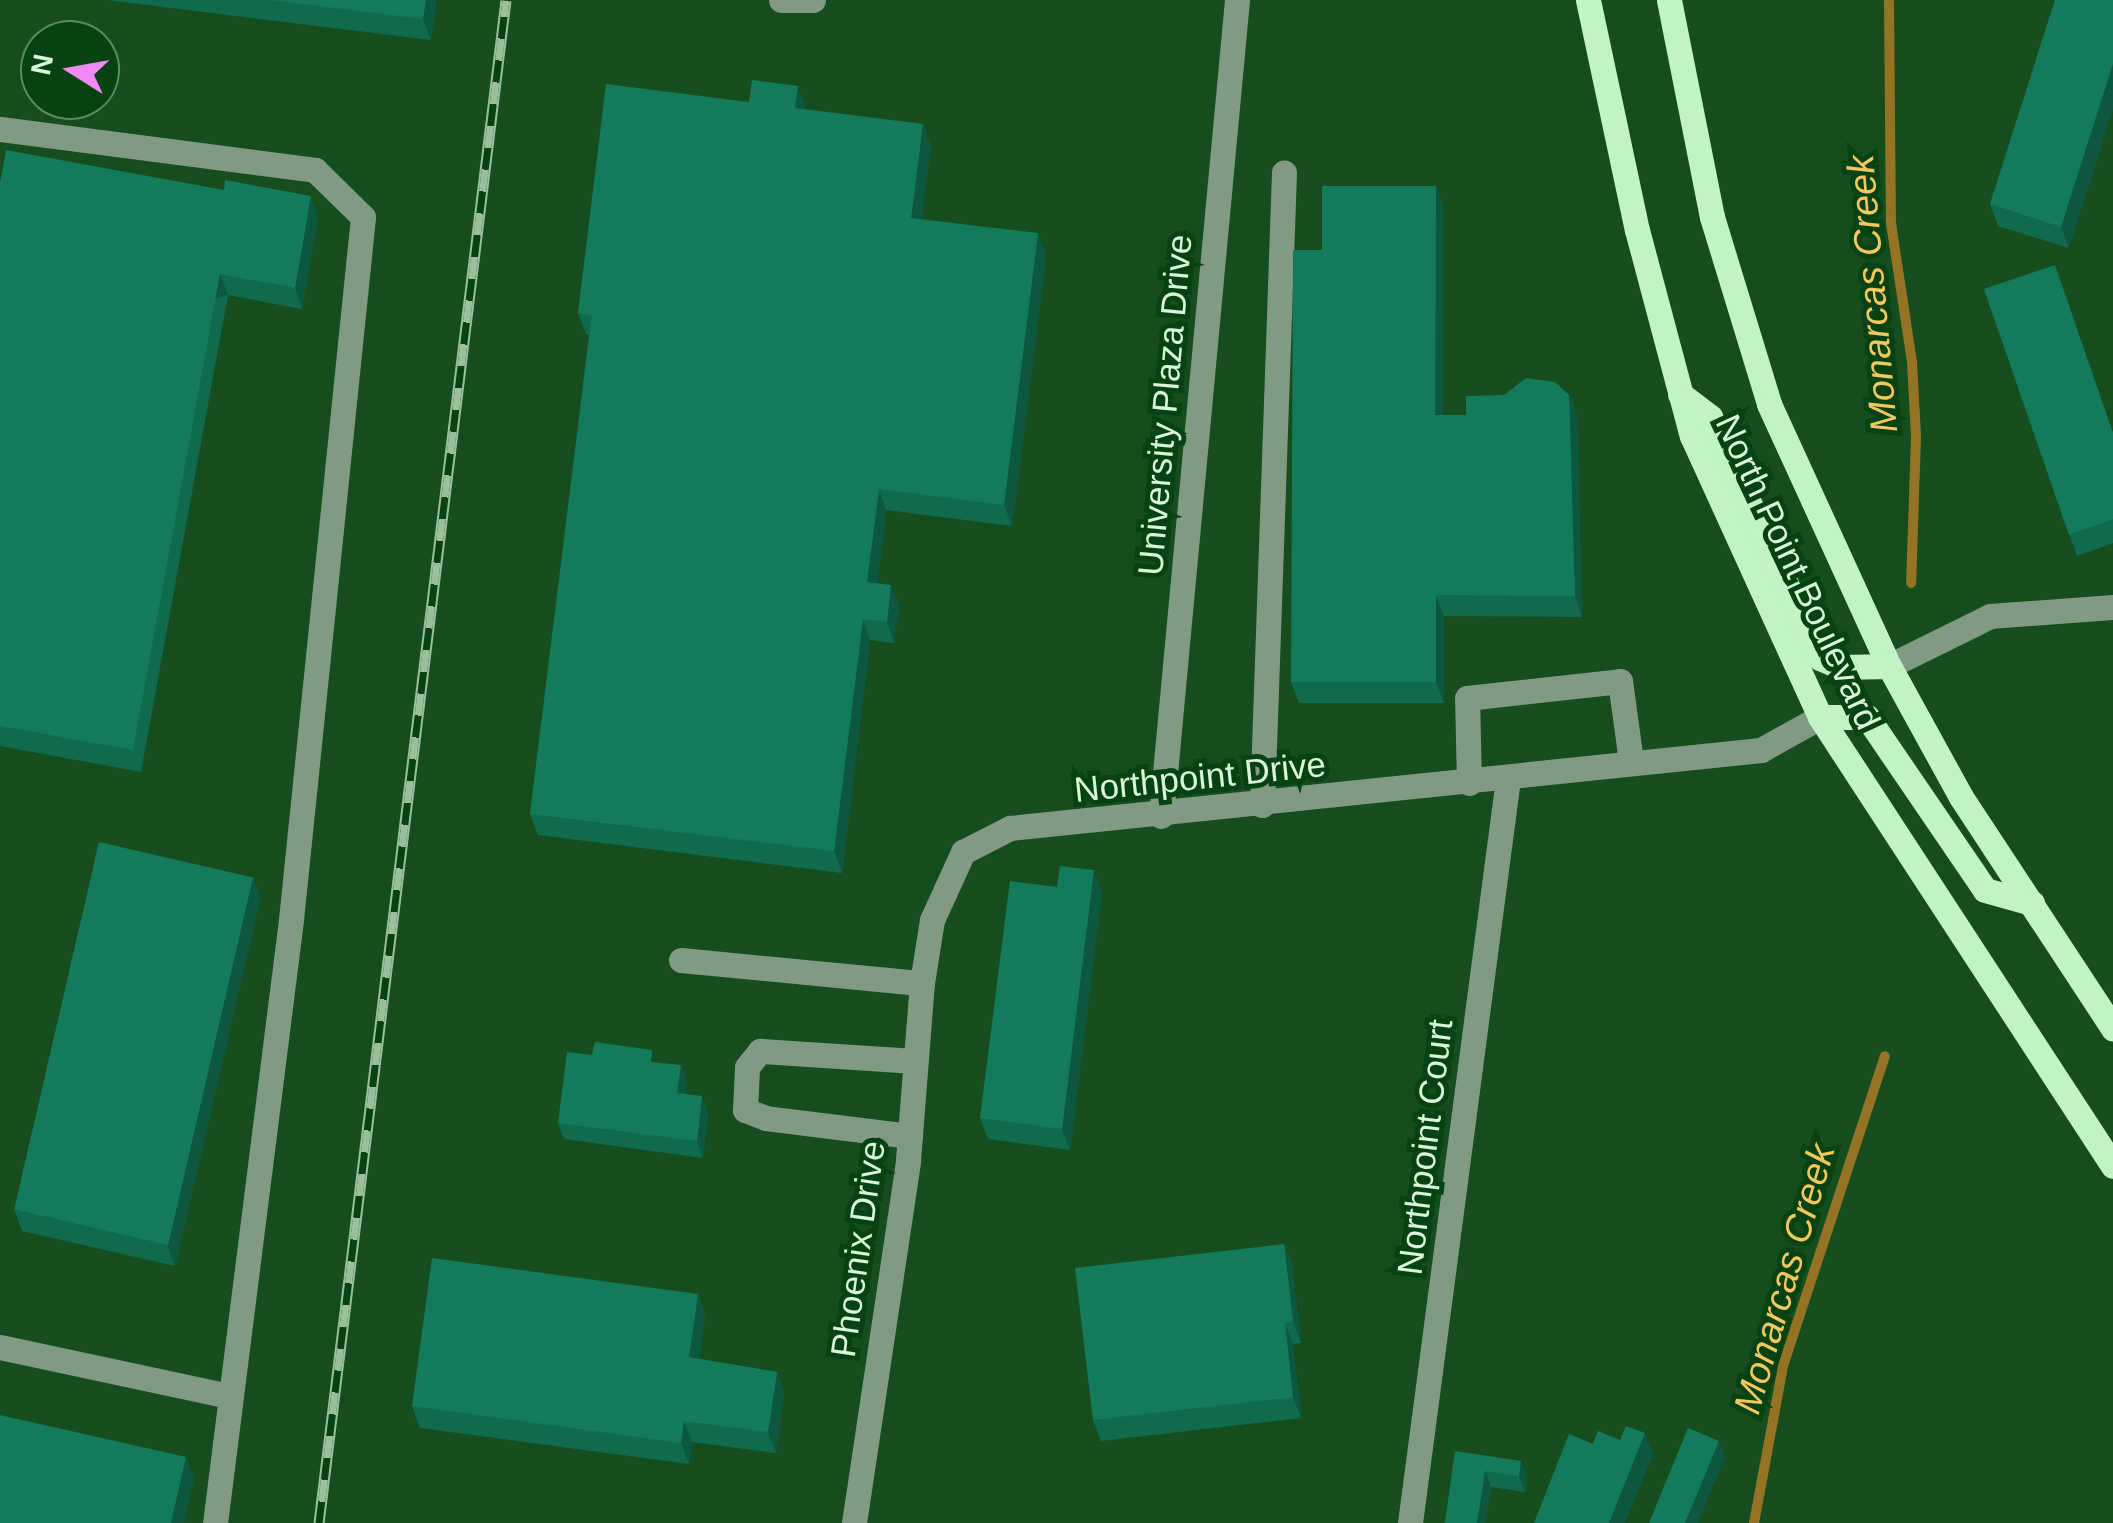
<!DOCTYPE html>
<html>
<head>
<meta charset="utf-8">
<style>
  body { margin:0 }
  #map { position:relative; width:2113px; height:1523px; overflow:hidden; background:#164d1e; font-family:Arial,sans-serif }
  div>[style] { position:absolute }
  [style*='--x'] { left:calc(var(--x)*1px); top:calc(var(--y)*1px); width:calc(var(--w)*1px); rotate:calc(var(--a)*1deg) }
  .stream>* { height:10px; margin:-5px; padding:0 5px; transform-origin:5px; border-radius:5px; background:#947424 }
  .minor>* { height:25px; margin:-12.5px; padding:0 12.5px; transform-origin:12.5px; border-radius:12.5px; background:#829a83 }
  .major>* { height:25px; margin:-12.5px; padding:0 12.5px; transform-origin:12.5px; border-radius:12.5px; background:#c2f3c4 }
  .rail>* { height:11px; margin-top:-5.5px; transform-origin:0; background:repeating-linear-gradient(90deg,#074213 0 22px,#9abf9c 0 44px); box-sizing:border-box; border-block:2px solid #9abf9c }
  .wall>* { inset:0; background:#106a4e }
  .shaded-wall>* { inset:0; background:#0d5640; transform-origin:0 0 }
  .building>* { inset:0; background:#137b5b; transform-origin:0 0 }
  span { translate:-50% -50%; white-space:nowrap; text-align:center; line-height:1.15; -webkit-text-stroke:10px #074213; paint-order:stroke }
  .street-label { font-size:35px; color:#daf6da }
  .water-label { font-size:38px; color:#f5c85f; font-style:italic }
  .north { position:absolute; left:20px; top:20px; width:100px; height:100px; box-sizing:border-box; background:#074213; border:2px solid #5b8a63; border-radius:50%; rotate:281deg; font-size:28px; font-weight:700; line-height:40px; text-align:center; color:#daf6da }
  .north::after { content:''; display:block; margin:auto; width:35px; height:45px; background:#f18af4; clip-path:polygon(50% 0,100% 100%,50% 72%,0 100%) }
</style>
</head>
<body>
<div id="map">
  <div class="stream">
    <i style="--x:1889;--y:0;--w:223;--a:89.5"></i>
    <i style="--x:1891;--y:223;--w:141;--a:81.4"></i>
    <i style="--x:1912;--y:362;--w:74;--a:86.9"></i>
    <i style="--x:1916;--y:436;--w:147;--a:91.9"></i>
    <i style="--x:1754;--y:1523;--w:160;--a:-79.5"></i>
    <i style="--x:1783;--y:1366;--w:326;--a:-71.8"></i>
  </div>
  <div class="minor">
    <i style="--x:781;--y:0;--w:32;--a:0"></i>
    <i style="--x:0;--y:129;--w:318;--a:7.4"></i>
    <i style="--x:315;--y:170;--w:67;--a:44.4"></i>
    <i style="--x:363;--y:217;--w:707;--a:95.85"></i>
    <i style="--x:291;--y:920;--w:608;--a:97.18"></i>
    <i style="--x:1889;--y:666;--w:113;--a:-26.3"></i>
    <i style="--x:1990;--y:616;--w:123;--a:-4.2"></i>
    <i style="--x:1469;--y:783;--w:85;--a:-91.3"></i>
    <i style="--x:1467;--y:698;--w:154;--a:-6.3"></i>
    <i style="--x:1620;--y:681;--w:81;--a:82.2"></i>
    <i style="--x:1262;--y:805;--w:633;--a:-88.01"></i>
    <i style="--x:1161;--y:816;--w:820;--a:-84.68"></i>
    <i style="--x:681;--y:960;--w:242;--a:5.5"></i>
    <i style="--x:922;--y:983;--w:64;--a:-81"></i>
    <i style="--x:932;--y:920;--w:75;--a:-65.5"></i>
    <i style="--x:963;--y:852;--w:53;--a:-27.1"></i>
    <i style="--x:1010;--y:828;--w:755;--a:-5.93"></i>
    <i style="--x:1761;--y:750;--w:68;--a:-29.2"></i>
    <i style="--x:910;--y:1136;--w:145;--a:-172.9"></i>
    <i style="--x:766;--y:1118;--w:22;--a:-159"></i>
    <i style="--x:745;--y:1110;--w:43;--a:-87.3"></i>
    <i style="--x:747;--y:1067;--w:21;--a:-51"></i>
    <i style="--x:760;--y:1051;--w:155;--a:3.7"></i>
    <i style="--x:0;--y:1347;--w:233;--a:12.1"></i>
    <i style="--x:854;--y:1523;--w:367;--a:-81.5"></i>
    <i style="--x:908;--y:1160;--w:178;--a:-85.5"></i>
    <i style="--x:1410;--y:1523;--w:750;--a:-82.5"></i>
  </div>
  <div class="major">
    <i style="--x:1588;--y:0;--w:235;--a:78"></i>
    <i style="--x:1637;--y:230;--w:213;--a:75.1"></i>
    <i style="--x:1692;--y:436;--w:309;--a:65.5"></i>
    <i style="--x:1820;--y:717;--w:536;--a:56.87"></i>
    <i style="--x:1669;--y:0;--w:221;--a:78.8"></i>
    <i style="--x:1712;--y:217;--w:195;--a:73"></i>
    <i style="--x:1769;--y:404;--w:288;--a:65.4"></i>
    <i style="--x:1889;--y:666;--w:149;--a:61.2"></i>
    <i style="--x:1961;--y:797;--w:277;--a:56.7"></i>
    <i style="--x:1680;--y:394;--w:38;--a:37"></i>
    <i style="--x:1710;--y:417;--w:265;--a:65.5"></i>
    <i style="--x:1820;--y:658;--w:22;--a:24"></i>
    <i style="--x:1840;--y:667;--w:49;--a:-1.2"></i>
    <i style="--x:1820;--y:717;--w:47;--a:0"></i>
    <i style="--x:1867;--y:717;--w:209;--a:55.7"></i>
    <i style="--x:1985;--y:890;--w:49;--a:15.5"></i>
  </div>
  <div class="rail">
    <i style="--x:319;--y:1523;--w:1534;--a:-83"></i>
  </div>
  <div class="wall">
    <i style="clip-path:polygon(107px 0,436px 0,431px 40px)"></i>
    <i style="clip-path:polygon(2055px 0,2069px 248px,1998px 226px,1990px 204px)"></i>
    <i style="clip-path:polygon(806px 107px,805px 109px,931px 145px,921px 219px,1046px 255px,1012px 526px,886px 510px,877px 584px,899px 606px,894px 643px,870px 640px,842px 873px,538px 835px,530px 814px,589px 335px,586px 334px,578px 313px)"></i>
    <i style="clip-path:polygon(0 183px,318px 218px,302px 309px,228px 295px,141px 772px,0 746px)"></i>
    <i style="clip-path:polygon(1436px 186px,1443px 207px,1443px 415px,1466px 415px,1569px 395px,1577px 416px,1582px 617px,1444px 616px,1444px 703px,1299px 703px,1291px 682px,1322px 250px)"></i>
    <i style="clip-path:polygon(1984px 289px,2113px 432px,2113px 543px,2077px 556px)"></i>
    <i style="clip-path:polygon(253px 878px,260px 899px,175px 1266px,22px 1231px,14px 1209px)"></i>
    <i style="clip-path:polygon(1057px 887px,1102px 892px,1070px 1150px,988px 1139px,980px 1118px)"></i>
    <i style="clip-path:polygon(657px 1062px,687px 1082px,685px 1094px,708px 1113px,703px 1158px,564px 1139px,558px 1123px)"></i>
    <i style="clip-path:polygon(1284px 1244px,1292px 1265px,1301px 1343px,1293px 1344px,1301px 1418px,1101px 1441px,1093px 1420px)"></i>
    <i style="clip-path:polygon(698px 1294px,705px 1315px,699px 1359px,777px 1372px,784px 1393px,776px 1453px,692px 1442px,689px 1464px,420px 1428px,412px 1406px)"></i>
    <i style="clip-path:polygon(1455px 1451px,1527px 1477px,1525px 1492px,1491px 1487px,1485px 1523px,1445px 1523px)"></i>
  </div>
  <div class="shaded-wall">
    <i style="clip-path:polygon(426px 0,436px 0,431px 40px,423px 19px)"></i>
    <i style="clip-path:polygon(2113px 64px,2113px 110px,2069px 248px,2061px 227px)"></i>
    <i style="clip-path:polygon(798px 86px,806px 107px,803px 129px,795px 108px)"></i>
    <i style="clip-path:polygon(923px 124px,931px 145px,919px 239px,911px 218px)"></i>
    <i style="clip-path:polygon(1436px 186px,1443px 207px,1443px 436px,1435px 415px)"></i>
    <i style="clip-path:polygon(311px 196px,318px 218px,302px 309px,295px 288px)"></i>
    <i style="clip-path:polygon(1038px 233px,1046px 255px,1012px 526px,1004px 505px)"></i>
    <i style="left:220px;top:274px;width:22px;height:484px;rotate:69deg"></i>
    <i style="clip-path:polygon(1569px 395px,1577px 416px,1582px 617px,1575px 596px)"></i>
    <i style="clip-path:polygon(879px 489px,886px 510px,875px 604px,867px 582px)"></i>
    <i style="clip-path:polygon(891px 585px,899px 606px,894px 643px,887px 622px)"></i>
    <i style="clip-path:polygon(1436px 595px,1444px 616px,1444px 703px,1436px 682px)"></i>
    <i style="clip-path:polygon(863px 619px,870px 640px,842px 873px,834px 851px)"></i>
    <i style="clip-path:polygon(1094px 870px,1102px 892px,1070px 1150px,1062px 1129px)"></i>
    <i style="clip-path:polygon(253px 878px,260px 899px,175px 1266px,167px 1245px)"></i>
    <i style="clip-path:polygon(681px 1065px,687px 1082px,683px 1110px,677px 1093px)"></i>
    <i style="clip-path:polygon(702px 1096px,708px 1113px,703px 1158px,697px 1141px)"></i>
    <i style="clip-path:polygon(1284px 1244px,1292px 1265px,1301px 1343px,1293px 1321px)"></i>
    <i style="clip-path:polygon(698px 1294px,705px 1315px,697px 1379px,689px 1357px)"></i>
    <i style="clip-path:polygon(1285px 1323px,1293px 1344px,1301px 1418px,1293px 1397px)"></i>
    <i style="clip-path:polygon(777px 1372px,784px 1393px,776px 1453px,768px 1432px)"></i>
    <i style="clip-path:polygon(684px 1421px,692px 1442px,689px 1464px,681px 1443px)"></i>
    <i style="clip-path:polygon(1645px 1433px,1653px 1454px,1625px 1523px,1609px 1523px)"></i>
    <i style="clip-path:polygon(1719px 1441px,1725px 1457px,1698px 1523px,1685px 1523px)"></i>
    <i style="clip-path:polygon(186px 1457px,194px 1478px,184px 1523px,171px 1523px)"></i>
    <i style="clip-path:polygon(1521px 1461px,1527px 1477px,1525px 1492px,1519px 1476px)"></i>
    <i style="clip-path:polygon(1485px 1471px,1491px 1487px,1485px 1523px,1477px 1523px)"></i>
  </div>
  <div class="building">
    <i style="clip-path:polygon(271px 0,426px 0,423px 19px)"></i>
    <i style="clip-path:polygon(2055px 0,2113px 0,2113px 64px,2061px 227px,1990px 204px)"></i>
    <i style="clip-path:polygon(752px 80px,798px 86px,795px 108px,923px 124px,911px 218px,1038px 233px,1004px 505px,879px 489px,867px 582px,891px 585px,887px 622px,863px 619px,834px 851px,530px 814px,592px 315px,578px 313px,606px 84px,749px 102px)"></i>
    <i style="clip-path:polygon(6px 150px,224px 190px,225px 180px,311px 196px,295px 288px,220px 274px,133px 750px,0 726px,0 183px)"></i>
    <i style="clip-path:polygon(1322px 186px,1436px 186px,1435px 415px,1466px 415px,1466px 396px,1504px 395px,1526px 378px,1555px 382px,1569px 395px,1575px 596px,1436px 595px,1436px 682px,1291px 682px,1293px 250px,1322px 250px)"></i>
    <i style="clip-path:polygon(2055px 265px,2113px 433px,2113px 519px,2069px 535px,1984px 289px)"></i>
    <i style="left:99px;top:842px;width:158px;height:377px;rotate:13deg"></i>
    <i style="clip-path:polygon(1060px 866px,1094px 870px,1062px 1129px,980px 1118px,1010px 881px,1057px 887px)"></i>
    <i style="clip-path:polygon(595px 1042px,652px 1050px,651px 1062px,681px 1065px,677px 1093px,702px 1096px,697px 1141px,558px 1123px,567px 1052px,592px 1055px)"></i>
    <i style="clip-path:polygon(1284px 1244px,1293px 1321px,1285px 1323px,1293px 1397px,1093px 1420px,1075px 1268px)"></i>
    <i style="clip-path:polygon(432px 1258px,698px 1294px,689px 1357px,777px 1372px,768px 1432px,684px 1421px,681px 1443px,412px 1406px)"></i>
    <i style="clip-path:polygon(0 1415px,186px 1457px,171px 1523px,0 1523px)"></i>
    <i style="clip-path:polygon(1626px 1426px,1645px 1433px,1609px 1523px,1534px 1523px,1569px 1434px,1593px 1444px,1598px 1431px,1620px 1440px)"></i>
    <i style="clip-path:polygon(1688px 1428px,1719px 1441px,1685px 1523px,1649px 1523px)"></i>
    <i style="clip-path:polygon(1455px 1451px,1521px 1461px,1519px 1476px,1485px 1471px,1477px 1523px,1445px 1523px)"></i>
  </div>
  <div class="street-label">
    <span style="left:1165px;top:405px;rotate:-85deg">University Plaza Drive</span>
    <span style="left:1798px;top:572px;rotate:65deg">North Point Boulevard</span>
    <span style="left:1200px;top:777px;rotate:-6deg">Northpoint Drive</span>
    <span style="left:1425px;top:1147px;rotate:-83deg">Northpoint Court</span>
    <span style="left:858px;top:1249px;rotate:-82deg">Phoenix Drive</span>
  </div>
  <div class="water-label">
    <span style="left:1873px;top:294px;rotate:-95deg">Monarcas Creek</span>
    <span style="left:1785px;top:1279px;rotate:-74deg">Monarcas Creek</span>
  </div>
  <div class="north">N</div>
</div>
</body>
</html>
